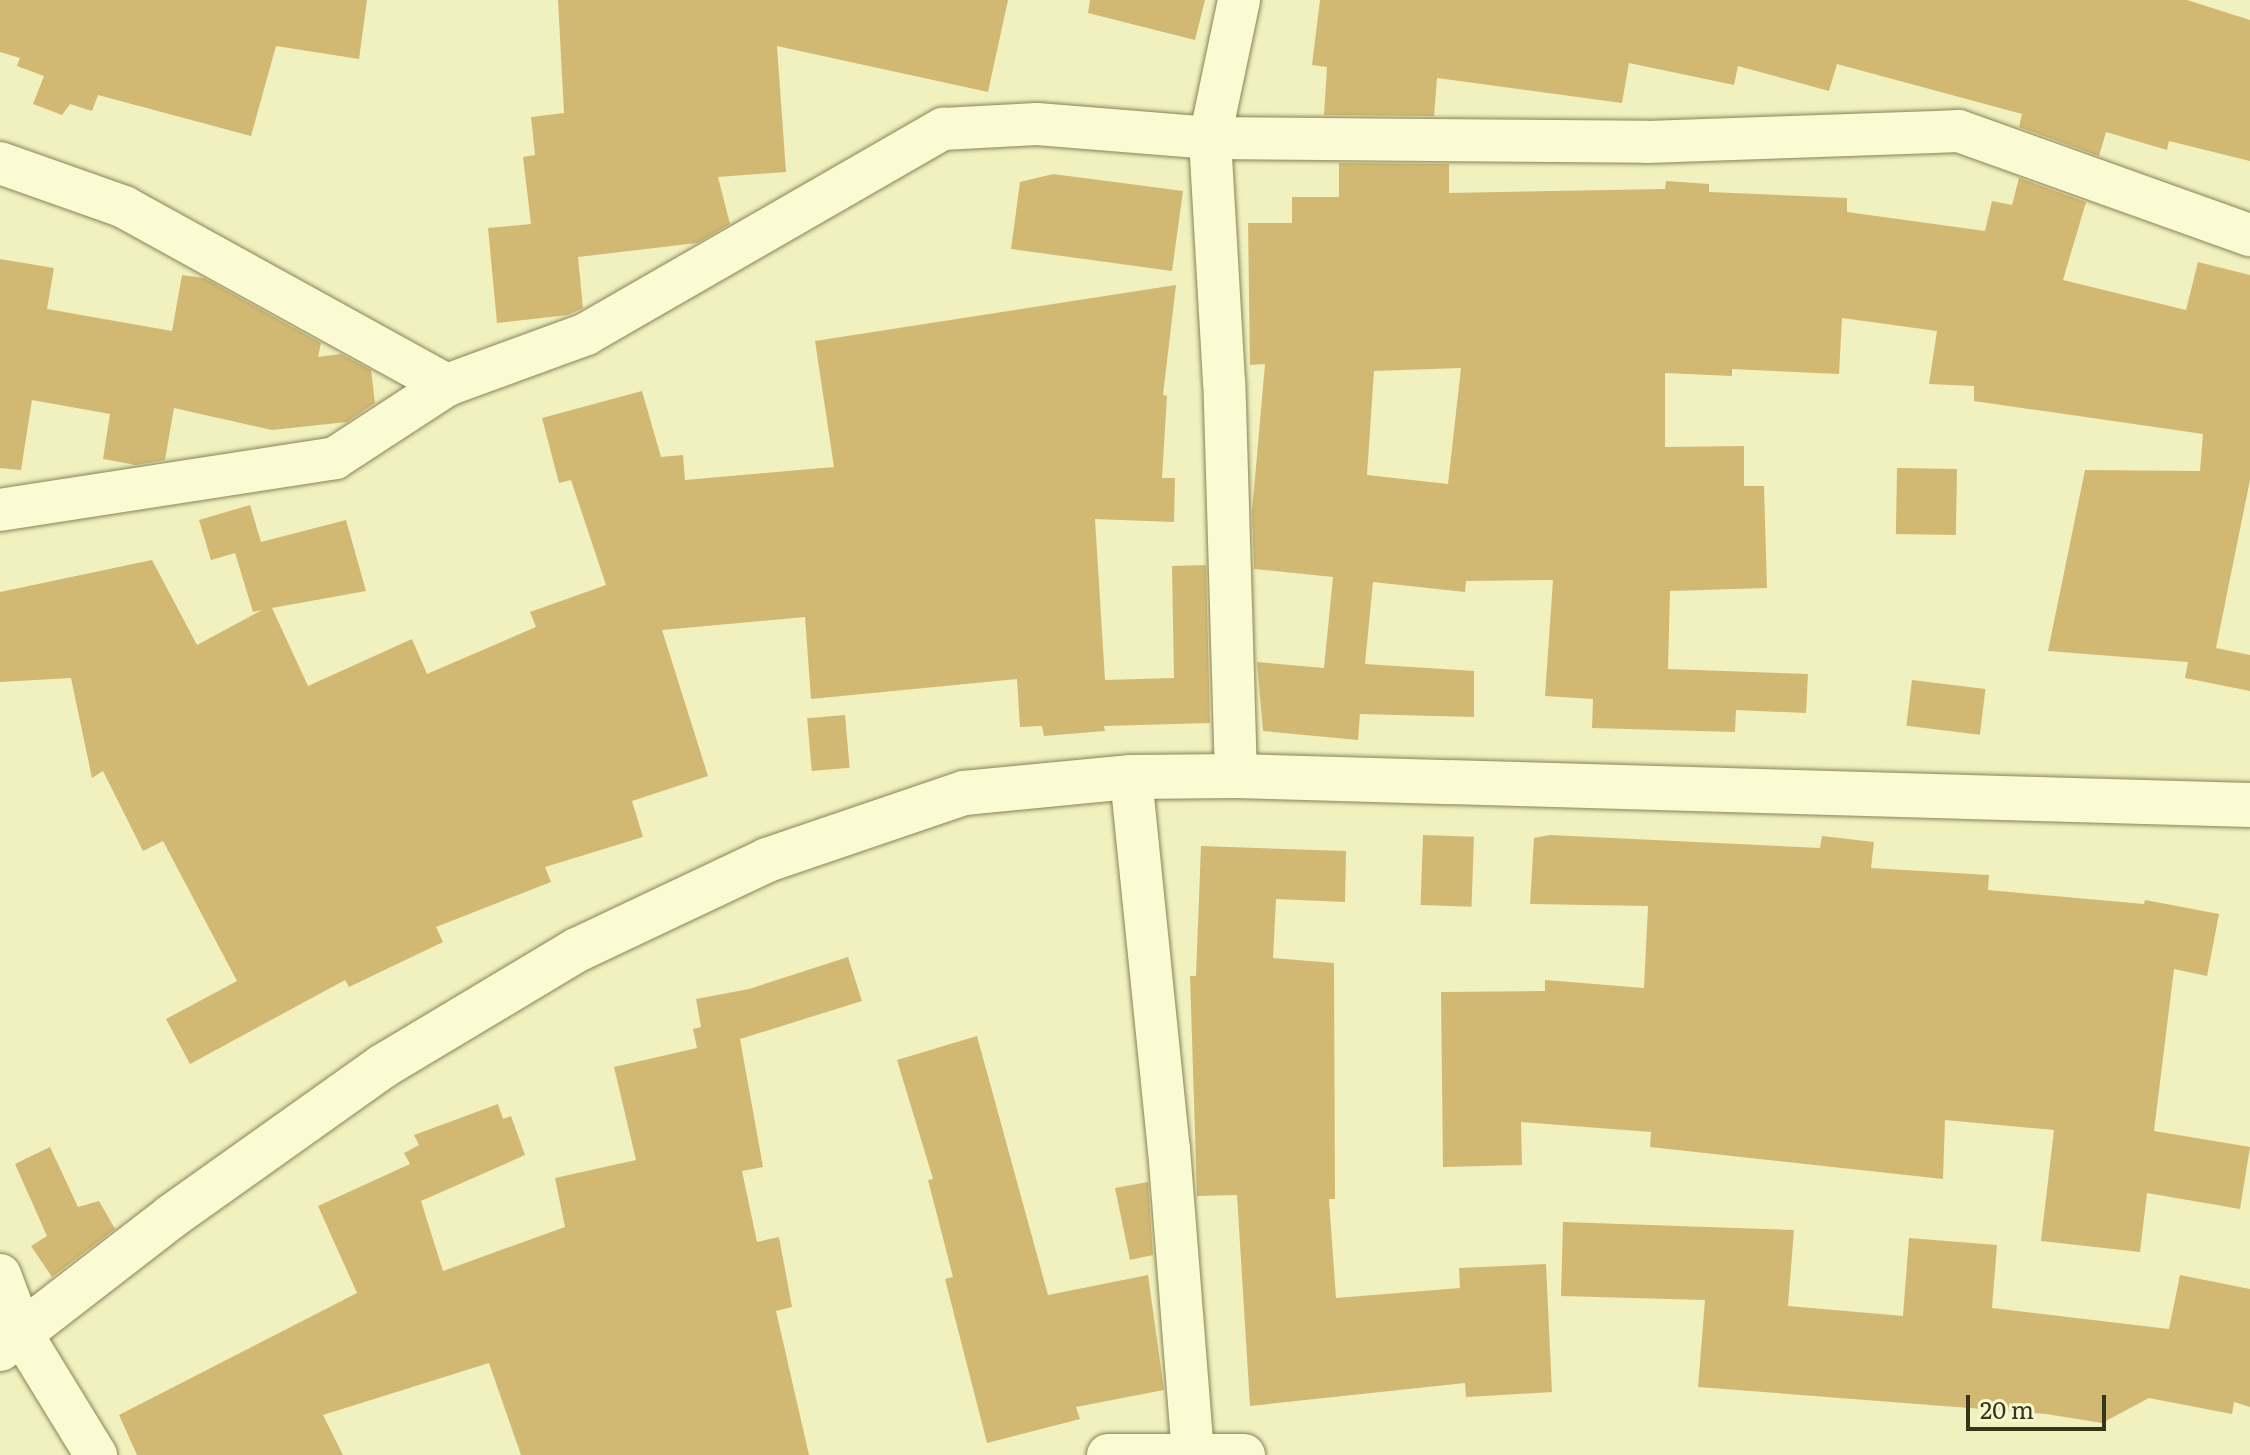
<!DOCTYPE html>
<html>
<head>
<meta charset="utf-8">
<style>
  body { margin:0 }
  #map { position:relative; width:2250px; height:1455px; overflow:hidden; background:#f0f1bf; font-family:Literata,serif }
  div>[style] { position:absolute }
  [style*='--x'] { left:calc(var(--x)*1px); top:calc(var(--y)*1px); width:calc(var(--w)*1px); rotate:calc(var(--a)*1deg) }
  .building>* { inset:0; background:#d2b973; transform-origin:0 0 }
  .roads { filter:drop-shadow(0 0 2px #8b8356) drop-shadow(0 0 2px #8b8356) }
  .street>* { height:42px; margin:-21px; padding:0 21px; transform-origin:21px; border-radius:21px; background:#fafbd3 }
  .secondary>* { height:44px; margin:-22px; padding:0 22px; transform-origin:22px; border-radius:22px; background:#fafbd3 }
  span { translate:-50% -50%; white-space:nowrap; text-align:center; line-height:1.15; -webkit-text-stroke:6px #f6f8d0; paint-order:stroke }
  .scale { position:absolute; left:1966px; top:1395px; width:140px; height:36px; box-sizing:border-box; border:4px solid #39341c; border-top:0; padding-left:10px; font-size:24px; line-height:28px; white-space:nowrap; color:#39341c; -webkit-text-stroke:6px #f6f8d0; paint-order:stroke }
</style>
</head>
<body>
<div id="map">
  <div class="building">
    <i style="clip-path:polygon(0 0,367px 0,359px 59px,276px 46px,251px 136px,98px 95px,92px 111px,70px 104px,62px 115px,33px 104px,44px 76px,17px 66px,20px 58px,0 52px)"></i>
    <i style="clip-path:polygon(558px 0,1008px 0,988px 92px,777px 46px,786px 172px,718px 177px,730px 224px,697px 243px,578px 257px,583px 308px,568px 315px,497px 323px,488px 228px,531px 224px,523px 157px,535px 155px,531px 117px,564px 113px)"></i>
    <i style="clip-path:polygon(1090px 0,1205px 0,1195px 40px,1088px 13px)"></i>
    <i style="clip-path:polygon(1320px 0,2187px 0,2250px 20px,2250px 161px,2169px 141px,2167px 150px,2106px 132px,2099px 156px,2019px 127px,2022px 114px,1837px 64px,1829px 91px,1738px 66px,1734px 85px,1629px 63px,1622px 103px,1437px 78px,1434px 116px,1324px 115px,1327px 67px,1312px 65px)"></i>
    <i style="clip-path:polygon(evenodd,1339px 163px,1449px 164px,1449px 193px,1665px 189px,1666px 181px,1709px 184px,1709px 192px,1847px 198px,1847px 212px,1985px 231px,1992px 201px,2012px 205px,2019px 178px,2086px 202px,2063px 280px,2186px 310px,2198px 262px,2250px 275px,2250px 480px,2216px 648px,2250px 655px,2250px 691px,2185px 678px,2188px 662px,2048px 651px,2085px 470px,2200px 471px,2203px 434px,1974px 401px,1974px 386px,1929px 384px,1937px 331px,1842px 318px,1839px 374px,1732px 369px,1732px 376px,1665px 373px,1665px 447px,1744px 446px,1744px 486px,1764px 486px,1767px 588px,1670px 591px,1668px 669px,1808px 674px,1806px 713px,1736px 710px,1735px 732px,1592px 728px,1593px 699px,1545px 696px,1553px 580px,1466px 581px,1465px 592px,1373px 582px,1365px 664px,1474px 671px,1474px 717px,1360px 714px,1358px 740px,1263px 731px,1257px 662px,1324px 668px,1333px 577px,1254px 569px,1252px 512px,1265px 364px,1250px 365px,1248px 223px,1292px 223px,1292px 197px,1339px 197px,1339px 163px,1461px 368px,1448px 484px,1367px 475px,1374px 371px,1461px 368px)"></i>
    <i style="clip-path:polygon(1053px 174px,1183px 191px,1172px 271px,1011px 249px,1020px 182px)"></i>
    <i style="clip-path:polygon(0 259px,54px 268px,47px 309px,172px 331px,182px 275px,204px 278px,321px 343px,318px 357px,341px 354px,371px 370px,375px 403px,347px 422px,272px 430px,174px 408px,165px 460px,136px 465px,103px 459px,110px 414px,32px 400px,21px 470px,0 468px)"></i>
    <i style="clip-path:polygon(1176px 285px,1163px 395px,1167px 396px,1162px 478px,1175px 478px,1174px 522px,1095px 519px,1105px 680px,1174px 678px,1172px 566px,1206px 565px,1210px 723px,1104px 726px,1105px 731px,1044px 736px,1042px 726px,1020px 727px,1017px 679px,811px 699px,805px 617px,662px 630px,708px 776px,632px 801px,643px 837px,545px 867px,551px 882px,436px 927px,443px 942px,349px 987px,345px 980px,190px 1064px,166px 1019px,237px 981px,163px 841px,143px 851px,103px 771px,92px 778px,71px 678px,0 682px,0 592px,152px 560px,197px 645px,262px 610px,253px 612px,235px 553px,211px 560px,199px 520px,250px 505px,261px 542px,346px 520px,366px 591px,272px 608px,308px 686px,412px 639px,427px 674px,536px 627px,530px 612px,606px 585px,571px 480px,559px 483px,542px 418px,642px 391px,661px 457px,683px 455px,685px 480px,834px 467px,815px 341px)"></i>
    <i style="left:1897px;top:468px;width:60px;height:66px;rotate:1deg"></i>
    <i style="left:1912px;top:680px;width:74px;height:46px;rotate:7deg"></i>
    <i style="left:845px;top:715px;width:53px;height:38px;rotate:85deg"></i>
    <i style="left:1423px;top:835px;width:51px;height:70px;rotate:2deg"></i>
    <i style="clip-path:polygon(1550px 835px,1820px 848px,1822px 836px,1874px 842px,1871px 868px,1989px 875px,1988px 890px,2144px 904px,2145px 900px,2219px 914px,2207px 976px,2174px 969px,2154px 1131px,2250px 1147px,2240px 1209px,2147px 1193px,2140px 1252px,2041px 1241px,2054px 1130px,1945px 1120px,1943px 1179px,1650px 1147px,1651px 1132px,1521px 1122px,1522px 1165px,1443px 1167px,1441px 992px,1545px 991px,1545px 980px,1644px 988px,1648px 906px,1530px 904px,1534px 838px)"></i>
    <i style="clip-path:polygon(1201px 846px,1346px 851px,1345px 902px,1276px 899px,1273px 958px,1334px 963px,1335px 1199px,1329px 1199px,1336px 1298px,1460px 1288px,1459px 1268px,1546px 1264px,1552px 1392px,1466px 1397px,1465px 1383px,1250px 1406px,1237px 1195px,1197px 1196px,1190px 976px,1196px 976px)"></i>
    <i style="clip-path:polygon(848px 957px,862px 1001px,740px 1039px,763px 1167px,742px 1171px,757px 1242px,779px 1237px,792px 1307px,776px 1311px,809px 1455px,521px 1455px,489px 1363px,323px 1415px,343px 1455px,137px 1455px,119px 1415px,357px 1293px,318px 1206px,410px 1164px,404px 1153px,419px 1145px,414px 1135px,498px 1104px,503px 1119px,511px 1116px,525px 1155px,421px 1201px,443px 1271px,565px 1227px,555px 1178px,636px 1160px,614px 1067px,697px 1048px,693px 1029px,701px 1027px,696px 999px,749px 989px)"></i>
    <i style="clip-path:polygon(977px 1036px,1048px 1295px,1148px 1275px,1164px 1390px,1076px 1407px,1080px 1419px,987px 1443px,945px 1279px,953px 1277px,928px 1180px,933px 1179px,897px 1060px)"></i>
    <i style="clip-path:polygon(50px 1147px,78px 1207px,99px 1201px,115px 1229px,52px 1277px,31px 1246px,47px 1236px,15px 1164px)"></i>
    <i style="clip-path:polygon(1148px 1182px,1153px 1255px,1130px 1260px,1115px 1188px)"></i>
    <i style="clip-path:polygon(1563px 1222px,1794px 1230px,1788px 1306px,1903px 1316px,1909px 1238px,1997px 1245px,1992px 1308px,2169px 1329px,2180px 1275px,2250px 1289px,2250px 1407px,2234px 1402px,2232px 1414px,2149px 1398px,2102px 1423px,2046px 1414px,1698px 1387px,1705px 1300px,1561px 1296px)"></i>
  </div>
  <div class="roads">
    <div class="street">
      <i style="--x:0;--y:163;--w:132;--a:19.5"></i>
      <i style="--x:124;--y:207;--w:369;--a:28.9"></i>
      <i style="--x:0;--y:510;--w:339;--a:-8.8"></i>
      <i style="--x:335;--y:458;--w:134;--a:-33.1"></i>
      <i style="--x:447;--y:385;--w:148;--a:-20.1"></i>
      <i style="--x:586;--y:334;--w:412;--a:-29.9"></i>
      <i style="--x:943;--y:129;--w:94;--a:-3"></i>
      <i style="--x:1037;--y:124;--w:174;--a:4.6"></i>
      <i style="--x:1210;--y:138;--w:437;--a:0.5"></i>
      <i style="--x:1647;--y:142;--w:312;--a:-2"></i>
      <i style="--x:1959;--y:131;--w:309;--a:19.7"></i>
      <i style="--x:1236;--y:776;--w:394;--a:-91.7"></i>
      <i style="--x:1224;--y:382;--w:244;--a:-93.3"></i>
      <i style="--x:1210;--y:138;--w:141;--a:-78.1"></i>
      <i style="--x:1131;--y:777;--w:374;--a:84.2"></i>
      <i style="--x:1169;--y:1149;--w:307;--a:85.5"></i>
      <i style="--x:0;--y:1275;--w:65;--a:69.3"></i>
      <i style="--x:23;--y:1336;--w:140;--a:58.5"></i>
      <i style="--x:1108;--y:1455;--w:136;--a:0"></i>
    </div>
    <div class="secondary">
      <i style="--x:0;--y:1349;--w:217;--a:-37.7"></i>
      <i style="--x:172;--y:1216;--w:259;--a:-35.4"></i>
      <i style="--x:383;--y:1066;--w:226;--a:-30.9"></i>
      <i style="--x:577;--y:950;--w:210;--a:-25.3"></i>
      <i style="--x:767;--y:860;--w:208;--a:-18.8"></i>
      <i style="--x:964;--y:793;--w:168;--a:-5.5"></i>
      <i style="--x:1131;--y:777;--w:105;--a:-0.5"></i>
      <i style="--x:1236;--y:776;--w:1014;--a:1.64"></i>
    </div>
  </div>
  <div class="scale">20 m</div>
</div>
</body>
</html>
